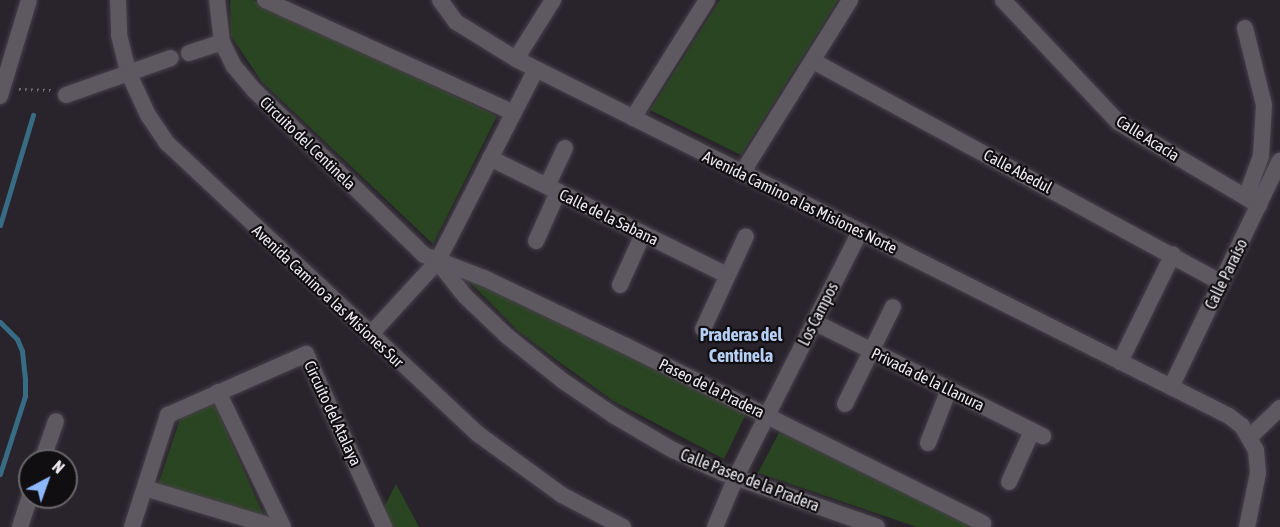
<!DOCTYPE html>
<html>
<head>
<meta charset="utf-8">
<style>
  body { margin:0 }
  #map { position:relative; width:1280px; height:527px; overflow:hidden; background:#29232c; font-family:"Asap Condensed",sans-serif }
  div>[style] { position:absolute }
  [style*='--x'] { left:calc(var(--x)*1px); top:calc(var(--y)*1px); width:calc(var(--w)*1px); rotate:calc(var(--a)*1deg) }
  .green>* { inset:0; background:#294521 }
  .stream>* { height:5px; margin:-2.5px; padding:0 2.5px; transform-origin:2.5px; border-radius:2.5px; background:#386b84 }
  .path>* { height:3px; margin-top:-1.5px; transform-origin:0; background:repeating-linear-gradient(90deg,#706b73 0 1.5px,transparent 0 6px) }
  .roads { filter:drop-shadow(0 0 2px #474149) drop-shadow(0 0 2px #474149) }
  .minor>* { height:16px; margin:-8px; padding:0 8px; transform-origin:8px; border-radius:8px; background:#5e5861 }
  span { translate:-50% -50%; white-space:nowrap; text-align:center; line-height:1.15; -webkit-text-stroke:4.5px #100e11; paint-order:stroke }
  .street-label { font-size:16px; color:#ede9ef }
  .neighbourhood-label { font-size:18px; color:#b6cff5; font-weight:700 }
  .north { position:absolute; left:18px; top:449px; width:60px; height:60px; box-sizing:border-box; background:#100e11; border:2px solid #68666a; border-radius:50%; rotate:41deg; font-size:16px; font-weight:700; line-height:24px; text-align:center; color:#ede9ef }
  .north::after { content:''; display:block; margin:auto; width:21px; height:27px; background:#8db9fc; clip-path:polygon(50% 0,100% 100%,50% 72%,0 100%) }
</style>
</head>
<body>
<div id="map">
  <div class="green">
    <i style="clip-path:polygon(230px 0,253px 0,497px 116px,433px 244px,262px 82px,231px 36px)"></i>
    <i style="clip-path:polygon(720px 0,838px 0,741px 155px,650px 110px)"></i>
    <i style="clip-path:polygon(464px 276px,747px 412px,724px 459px,615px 402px,562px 364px,517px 330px)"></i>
    <i style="clip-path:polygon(214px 403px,264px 516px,158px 485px,183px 410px)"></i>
    <i style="clip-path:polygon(781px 429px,980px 527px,917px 527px,758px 473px)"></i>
    <i style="clip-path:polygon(396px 484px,419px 527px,389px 527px,381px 513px)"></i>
  </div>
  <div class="stream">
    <i style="--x:0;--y:225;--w:115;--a:-73.3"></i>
    <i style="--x:0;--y:322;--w:24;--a:45"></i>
    <i style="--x:17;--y:339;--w:13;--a:67"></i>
    <i style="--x:22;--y:351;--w:27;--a:84"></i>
    <i style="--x:25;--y:378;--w:18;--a:90"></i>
    <i style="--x:25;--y:396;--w:82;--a:107.8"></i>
  </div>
  <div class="path">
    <i style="--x:19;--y:89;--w:32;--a:2"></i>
  </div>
  <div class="roads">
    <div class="minor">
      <i style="--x:118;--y:0;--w:35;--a:88"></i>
      <i style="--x:119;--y:35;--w:38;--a:76"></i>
      <i style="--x:128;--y:72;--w:47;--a:65.1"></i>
      <i style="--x:148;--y:115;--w:34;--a:56"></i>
      <i style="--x:167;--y:143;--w:426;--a:43.1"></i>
      <i style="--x:478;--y:434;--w:104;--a:36"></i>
      <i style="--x:562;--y:495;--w:69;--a:27.7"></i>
      <i style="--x:217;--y:0;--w:42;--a:83.2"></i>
      <i style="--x:222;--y:42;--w:25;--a:64"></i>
      <i style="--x:233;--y:65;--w:33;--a:50"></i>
      <i style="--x:254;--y:90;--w:237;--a:44.1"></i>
      <i style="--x:424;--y:255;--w:64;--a:21"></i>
      <i style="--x:484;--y:278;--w:155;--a:25.6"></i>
      <i style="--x:624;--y:345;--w:401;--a:26.4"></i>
      <i style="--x:265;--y:0;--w:273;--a:24.4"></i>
      <i style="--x:440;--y:0;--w:27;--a:54"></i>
      <i style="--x:456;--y:22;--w:70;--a:31.7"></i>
      <i style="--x:516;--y:59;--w:797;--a:26.6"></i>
      <i style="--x:1229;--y:416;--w:16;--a:38"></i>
      <i style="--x:1242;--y:426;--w:28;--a:60"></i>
      <i style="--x:1256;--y:450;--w:23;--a:85"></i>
      <i style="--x:1258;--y:473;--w:55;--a:101.5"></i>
      <i style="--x:1003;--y:0;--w:168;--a:46.7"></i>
      <i style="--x:1118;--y:122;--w:164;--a:30.5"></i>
      <i style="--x:1245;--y:28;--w:79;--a:76.1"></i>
      <i style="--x:1264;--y:105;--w:51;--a:93.4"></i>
      <i style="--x:1261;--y:156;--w:44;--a:110.1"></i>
      <i style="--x:189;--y:53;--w:35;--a:-18"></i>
      <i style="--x:516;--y:59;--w:70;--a:-57.9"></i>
      <i style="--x:813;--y:61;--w:465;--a:28.5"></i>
      <i style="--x:66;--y:95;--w:111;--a:-19.4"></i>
      <i style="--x:0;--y:96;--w:100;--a:-73.2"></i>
      <i style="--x:633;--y:118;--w:139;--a:-57.9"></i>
      <i style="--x:490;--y:158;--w:264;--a:26.3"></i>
      <i style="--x:742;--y:173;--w:204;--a:-58"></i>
      <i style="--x:547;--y:186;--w:42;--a:-64.7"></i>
      <i style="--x:536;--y:241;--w:54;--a:-65.8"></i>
      <i style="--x:438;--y:262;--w:43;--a:51.5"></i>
      <i style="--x:465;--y:296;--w:58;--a:43.6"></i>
      <i style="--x:507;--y:336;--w:72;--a:38.8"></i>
      <i style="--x:563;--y:381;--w:60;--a:34.2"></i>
      <i style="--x:613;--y:415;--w:69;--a:30.3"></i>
      <i style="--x:673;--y:450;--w:55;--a:24.7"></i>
      <i style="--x:723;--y:473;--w:163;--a:19.3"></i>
      <i style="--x:620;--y:285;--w:56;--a:-65.7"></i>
      <i style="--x:814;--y:322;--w:256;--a:26.5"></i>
      <i style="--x:703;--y:329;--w:102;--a:-65.2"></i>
      <i style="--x:370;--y:335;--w:99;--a:-47.5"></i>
      <i style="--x:437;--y:262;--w:217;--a:-62.8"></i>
      <i style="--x:1120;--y:362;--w:120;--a:-63.9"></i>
      <i style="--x:1171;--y:387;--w:251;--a:-64.3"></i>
      <i style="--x:218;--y:392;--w:150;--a:64.3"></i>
      <i style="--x:845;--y:404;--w:108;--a:-63.7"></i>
      <i style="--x:1250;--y:437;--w:42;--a:-44"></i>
      <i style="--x:928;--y:443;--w:58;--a:-68.7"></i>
      <i style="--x:42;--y:461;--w:42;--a:-70.7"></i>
      <i style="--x:1009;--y:482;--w:56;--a:-65.7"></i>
      <i style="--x:145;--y:488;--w:135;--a:16.8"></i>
      <i style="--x:20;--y:527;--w:32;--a:-72"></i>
      <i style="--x:132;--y:527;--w:118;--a:-72.2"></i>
      <i style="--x:168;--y:415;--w:151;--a:-23.8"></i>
      <i style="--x:306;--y:354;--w:190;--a:65.7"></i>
      <i style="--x:715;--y:527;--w:54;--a:-67.2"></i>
      <i style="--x:736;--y:477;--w:275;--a:-63.2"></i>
    </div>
  </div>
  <div class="street-label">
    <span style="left:1148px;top:138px;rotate:32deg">Calle Acacia</span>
    <span style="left:308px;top:143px;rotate:44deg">Circuito del Centinela</span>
    <span style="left:1018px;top:171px;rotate:28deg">Calle Abedul</span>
    <span style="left:800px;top:202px;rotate:26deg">Avenida Camino a las Misiones Norte</span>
    <span style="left:609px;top:217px;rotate:26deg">Calle de la Sabana</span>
    <span style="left:1226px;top:274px;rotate:-64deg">Calle Paraíso</span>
    <span style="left:328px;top:296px;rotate:43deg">Avenida Camino a las Misiones Sur</span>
    <span style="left:818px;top:314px;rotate:-63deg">Los Campos</span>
    <span style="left:928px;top:379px;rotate:26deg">Privada de la Llanura</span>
    <span style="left:712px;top:388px;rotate:26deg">Paseo de la Pradera</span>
    <span style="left:333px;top:413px;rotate:65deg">Circuito del Atalaya</span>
    <span style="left:750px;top:480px;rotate:21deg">Calle Paseo de la Pradera</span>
  </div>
  <div class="neighbourhood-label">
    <span style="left:741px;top:346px">Praderas del<br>Centinela</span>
  </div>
  <div class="north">N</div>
</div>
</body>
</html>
